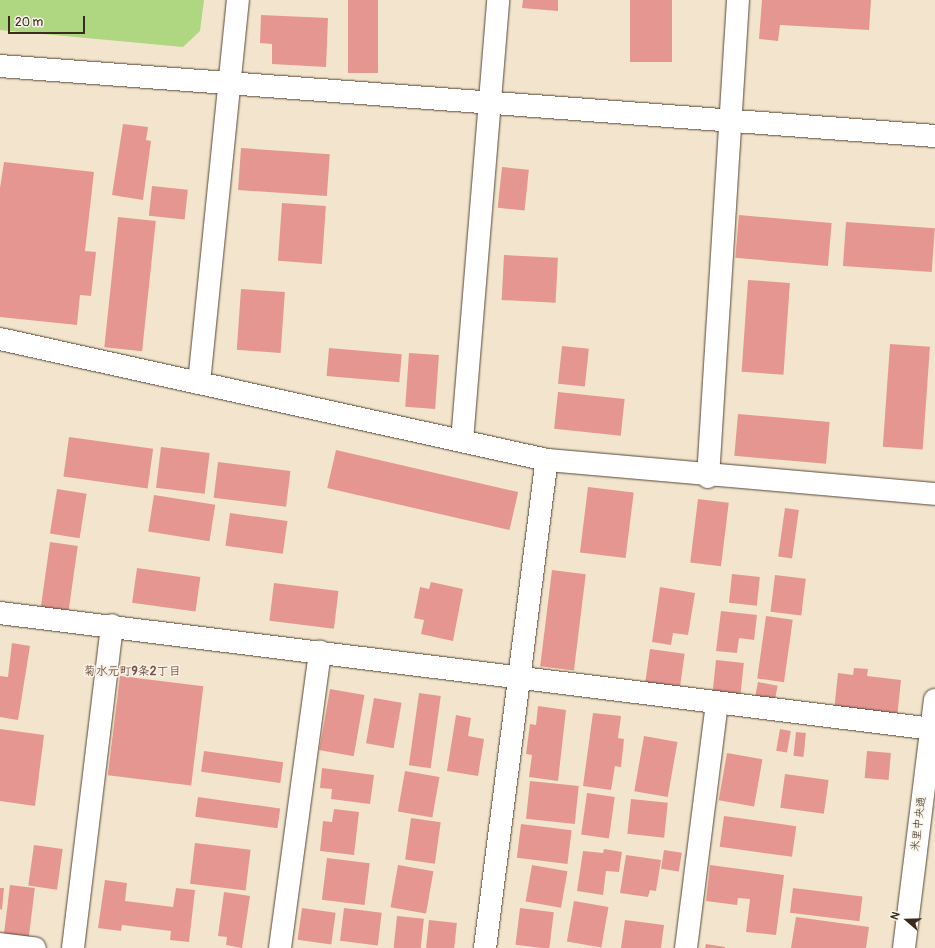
<!DOCTYPE html>
<html>
<head>
<meta charset="utf-8">
<style>
  body { margin:0 }
  #map { position:relative; width:935px; height:948px; overflow:hidden; background:#f3e5cd; font-family:Pangolin,"Klee One",sans-serif }
  div>[style] { position:absolute }
  [style*='--x'] { left:calc(var(--x)*1px); top:calc(var(--y)*1px); width:calc(var(--w)*1px); rotate:calc(var(--a)*1deg) }
  .green>* { inset:0; background:#afd681 }
  .building>* { inset:0; background:#e69690; transform-origin:0 0 }
  .roads { filter:drop-shadow(0 0 1px #574638) drop-shadow(0 0 1px #574638) }
  .minor>* { height:22px; margin:-11px; padding:0 11px; transform-origin:11px; border-radius:11px; background:#fff }
  .tertiary>* { height:22px; margin:-11px; padding:0 11px; transform-origin:11px; border-radius:11px; background:#fff }
  span { translate:-50% -50%; white-space:nowrap; text-align:center; line-height:1.15; -webkit-text-stroke:3px #f7f3e8; paint-order:stroke }
  .street-label { font-size:11px; color:#3b2a1e }
  .neighbourhood-label { font-size:12px; color:#775046; font-weight:700 }
  .north { position:absolute; left:887px; top:900px; width:40px; height:40px; -webkit-text-stroke:3px #f7f3e8; paint-order:stroke; rotate:290deg; font-size:11px; font-weight:700; line-height:16px; text-align:center; color:#3b2a1e }
  .north::after { content:''; display:block; margin:auto; width:14px; height:18px; background:#3b2a1e; clip-path:polygon(50% 0,100% 100%,50% 72%,0 100%) }
  .scale { position:absolute; left:8px; top:16px; width:77px; height:18px; box-sizing:border-box; border:2px solid #3b2a1e; border-top:0; padding-left:5px; font-size:12px; line-height:14px; white-space:nowrap; color:#3b2a1e; -webkit-text-stroke:3px #f7f3e8; paint-order:stroke }
</style>
</head>
<body>
<div id="map">
  <div class="green">
    <i style="clip-path:polygon(0 0,204px 0,200px 31px,183px 47px,0 30px)"></i>
  </div>
  <div class="building">
    <i style="left:348px;top:0;width:30px;height:73px"></i>
    <i style="clip-path:polygon(523px 0,558px 0,558px 11px,522px 8px)"></i>
    <i style="left:630px;top:0;width:42px;height:62px"></i>
    <i style="clip-path:polygon(762px 0,871px 0,869px 30px,780px 25px,778px 41px,759px 39px)"></i>
    <i style="clip-path:polygon(261px 15px,328px 18px,326px 67px,272px 64px,272px 44px,260px 43px)"></i>
    <i style="clip-path:polygon(123px 124px,148px 127px,146px 140px,151px 141px,143px 200px,112px 195px)"></i>
    <i style="left:241px;top:148px;width:89px;height:42px;rotate:4deg"></i>
    <i style="clip-path:polygon(4px 162px,94px 172px,85px 251px,96px 252px,91px 296px,80px 295px,77px 325px,0 317px,0 188px)"></i>
    <i style="left:502px;top:167px;width:27px;height:41px;rotate:6deg"></i>
    <i style="left:152px;top:186px;width:36px;height:30px;rotate:6deg"></i>
    <i style="left:282px;top:203px;width:44px;height:58px;rotate:4deg"></i>
    <i style="left:739px;top:215px;width:93px;height:43px;rotate:5deg"></i>
    <i style="left:118px;top:217px;width:38px;height:131px;rotate:6deg"></i>
    <i style="left:846px;top:222px;width:89px;height:44px;rotate:4deg"></i>
    <i style="left:504px;top:255px;width:54px;height:45px;rotate:3deg"></i>
    <i style="left:748px;top:280px;width:42px;height:92px;rotate:4deg"></i>
    <i style="left:241px;top:289px;width:44px;height:61px;rotate:4deg"></i>
    <i style="left:890px;top:344px;width:40px;height:103px;rotate:4deg"></i>
    <i style="left:562px;top:346px;width:27px;height:38px;rotate:6deg"></i>
    <i style="left:329px;top:348px;width:73px;height:28px;rotate:5deg"></i>
    <i style="left:409px;top:353px;width:30px;height:54px;rotate:4deg"></i>
    <i style="left:558px;top:392px;width:67px;height:37px;rotate:6deg"></i>
    <i style="left:738px;top:414px;width:92px;height:42px;rotate:5deg"></i>
    <i style="left:69px;top:437px;width:85px;height:40px;rotate:8deg"></i>
    <i style="left:161px;top:447px;width:49px;height:41px;rotate:7deg"></i>
    <i style="left:336px;top:450px;width:187px;height:39px;rotate:13deg"></i>
    <i style="left:218px;top:462px;width:73px;height:36px;rotate:7deg"></i>
    <i style="left:588px;top:487px;width:46px;height:66px;rotate:7deg"></i>
    <i style="left:57px;top:489px;width:30px;height:45px;rotate:9deg"></i>
    <i style="left:154px;top:495px;width:62px;height:37px;rotate:9deg"></i>
    <i style="left:698px;top:499px;width:31px;height:64px;rotate:7deg"></i>
    <i style="left:785px;top:508px;width:14px;height:49px;rotate:8deg"></i>
    <i style="left:230px;top:513px;width:58px;height:33px;rotate:8deg"></i>
    <i style="left:50px;top:542px;width:28px;height:67px;rotate:8deg"></i>
    <i style="left:137px;top:568px;width:64px;height:35px;rotate:8deg"></i>
    <i style="left:552px;top:570px;width:34px;height:97px;rotate:7deg"></i>
    <i style="left:732px;top:574px;width:28px;height:29px;rotate:6deg"></i>
    <i style="left:775px;top:575px;width:31px;height:37px;rotate:7deg"></i>
    <i style="clip-path:polygon(431px 582px,463px 589px,453px 641px,421px 634px,424px 620px,414px 618px,420px 587px,429px 589px)"></i>
    <i style="left:274px;top:583px;width:65px;height:38px;rotate:7deg"></i>
    <i style="clip-path:polygon(660px 587px,695px 593px,688px 635px,673px 633px,671px 645px,652px 642px)"></i>
    <i style="clip-path:polygon(721px 611px,757px 615px,754px 640px,739px 638px,737px 653px,716px 651px)"></i>
    <i style="left:766px;top:616px;width:27px;height:63px;rotate:8deg"></i>
    <i style="clip-path:polygon(12px 643px,30px 646px,18px 720px,0 717px,0 676px,8px 677px)"></i>
    <i style="left:650px;top:649px;width:35px;height:34px;rotate:8deg"></i>
    <i style="left:716px;top:660px;width:28px;height:38px;rotate:6deg"></i>
    <i style="clip-path:polygon(854px 668px,868px 669px,867px 676px,901px 680px,897px 718px,834px 711px,838px 673px,853px 675px)"></i>
    <i style="left:120px;top:676px;width:84px;height:100px;rotate:7deg"></i>
    <i style="left:758px;top:682px;width:20px;height:24px;rotate:11deg"></i>
    <i style="left:330px;top:689px;width:35px;height:62px;rotate:10deg"></i>
    <i style="left:419px;top:693px;width:22px;height:73px;rotate:8deg"></i>
    <i style="left:374px;top:698px;width:28px;height:46px;rotate:10deg"></i>
    <i style="clip-path:polygon(538px 706px,566px 710px,558px 781px,529px 777px,532px 755px,526px 754px,530px 724px,536px 725px)"></i>
    <i style="clip-path:polygon(593px 713px,621px 716px,618px 738px,624px 739px,621px 767px,615px 766px,611px 790px,583px 786px)"></i>
    <i style="clip-path:polygon(456px 715px,471px 718px,468px 736px,484px 739px,478px 776px,447px 771px)"></i>
    <i style="clip-path:polygon(0 729px,44px 735px,35px 806px,0 801px)"></i>
    <i style="left:780px;top:729px;width:11px;height:22px;rotate:10deg"></i>
    <i style="left:796px;top:732px;width:10px;height:24px;rotate:6deg"></i>
    <i style="left:644px;top:736px;width:34px;height:56px;rotate:10deg"></i>
    <i style="left:204px;top:751px;width:80px;height:21px;rotate:8deg"></i>
    <i style="left:867px;top:751px;width:24px;height:27px;rotate:5deg"></i>
    <i style="left:727px;top:753px;width:36px;height:48px;rotate:10deg"></i>
    <i style="clip-path:polygon(322px 768px,374px 775px,370px 804px,331px 799px,332px 789px,320px 788px)"></i>
    <i style="left:405px;top:771px;width:35px;height:41px;rotate:10deg"></i>
    <i style="left:785px;top:774px;width:44px;height:34px;rotate:8deg"></i>
    <i style="left:530px;top:781px;width:49px;height:38px;rotate:6deg"></i>
    <i style="left:587px;top:793px;width:28px;height:42px;rotate:8deg"></i>
    <i style="left:198px;top:797px;width:83px;height:20px;rotate:8deg"></i>
    <i style="left:631px;top:799px;width:37px;height:35px;rotate:6deg"></i>
    <i style="clip-path:polygon(334px 809px,359px 812px,354px 855px,320px 851px,323px 821px,332px 822px)"></i>
    <i style="left:724px;top:816px;width:73px;height:31px;rotate:8deg"></i>
    <i style="left:411px;top:818px;width:30px;height:42px;rotate:8deg"></i>
    <i style="left:521px;top:824px;width:51px;height:34px;rotate:7deg"></i>
    <i style="left:195px;top:843px;width:56px;height:41px;rotate:7deg"></i>
    <i style="left:34px;top:845px;width:29px;height:41px;rotate:8deg"></i>
    <i style="clip-path:polygon(604px 849px,622px 852px,619px 872px,606px 871px,603px 895px,577px 891px,583px 851px,603px 853px)"></i>
    <i style="left:664px;top:850px;width:18px;height:19px;rotate:9deg"></i>
    <i style="clip-path:polygon(626px 855px,661px 860px,656px 891px,650px 890px,648px 897px,620px 893px)"></i>
    <i style="left:327px;top:858px;width:43px;height:42px;rotate:7deg"></i>
    <i style="left:398px;top:865px;width:36px;height:43px;rotate:10deg"></i>
    <i style="left:532px;top:865px;width:36px;height:37px;rotate:10deg"></i>
    <i style="clip-path:polygon(710px 865px,784px 875px,776px 935px,746px 932px,750px 899px,738px 898px,737px 905px,706px 901px)"></i>
    <i style="clip-path:polygon(105px 880px,127px 883px,125px 901px,173px 907px,176px 888px,195px 890px,189px 942px,170px 940px,171px 931px,122px 925px,121px 931px,98px 928px)"></i>
    <i style="left:10px;top:885px;width:25px;height:56px;rotate:7deg"></i>
    <i style="clip-path:polygon(0 888px,4px 888px,2px 910px,0 909px)"></i>
    <i style="left:793px;top:888px;width:70px;height:25px;rotate:7deg"></i>
    <i style="clip-path:polygon(224px 892px,250px 896px,242px 948px,226px 945px,227px 937px,218px 936px)"></i>
    <i style="left:574px;top:901px;width:35px;height:41px;rotate:10deg"></i>
    <i style="left:302px;top:908px;width:34px;height:32px;rotate:8deg"></i>
    <i style="left:344px;top:908px;width:38px;height:33px;rotate:7deg"></i>
    <i style="left:520px;top:908px;width:34px;height:37px;rotate:7deg"></i>
    <i style="left:397px;top:916px;width:27px;height:32px;rotate:6deg"></i>
    <i style="clip-path:polygon(796px 917px,869px 927px,866px 948px,791px 948px)"></i>
    <i style="left:429px;top:920px;width:28px;height:28px;rotate:6deg"></i>
    <i style="clip-path:polygon(625px 920px,664px 925px,661px 948px,621px 948px)"></i>
    <i style="clip-path:polygon(706px 944px,725px 947px,725px 948px,705px 948px)"></i>
  </div>
  <div class="roads">
    <div class="minor">
      <i style="--x:0;--y:66;--w:938;--a:4.28"></i>
      <i style="--x:199;--y:383;--w:385;--a:-84.2"></i>
      <i style="--x:462;--y:441;--w:442;--a:-85.3"></i>
      <i style="--x:708;--y:477;--w:478;--a:-86.4"></i>
      <i style="--x:0;--y:613;--w:939;--a:7.09"></i>
      <i style="--x:0;--y:944;--w:35;--a:7"></i>
      <i style="--x:73;--y:948;--w:325;--a:-83.1"></i>
      <i style="--x:280;--y:948;--w:299;--a:-82.3"></i>
      <i style="--x:485;--y:948;--w:492;--a:-82.8"></i>
      <i style="--x:686;--y:948;--w:246;--a:-82.8"></i>
    </div>
    <div class="tertiary">
      <i style="--x:0;--y:339;--w:560;--a:12.47"></i>
      <i style="--x:547;--y:460;--w:389;--a:5"></i>
      <i style="--x:904;--y:948;--w:250;--a:-82.9"></i>
    </div>
  </div>
  <div class="street-label">
    <span style="left:919px;top:824px;rotate:-83deg">米里中央通</span>
  </div>
  <div class="neighbourhood-label">
    <span style="left:132px;top:672px">菊水元町9条2丁目</span>
  </div>
  <div class="north">N</div>
  <div class="scale">20 m</div>
</div>
</body>
</html>
